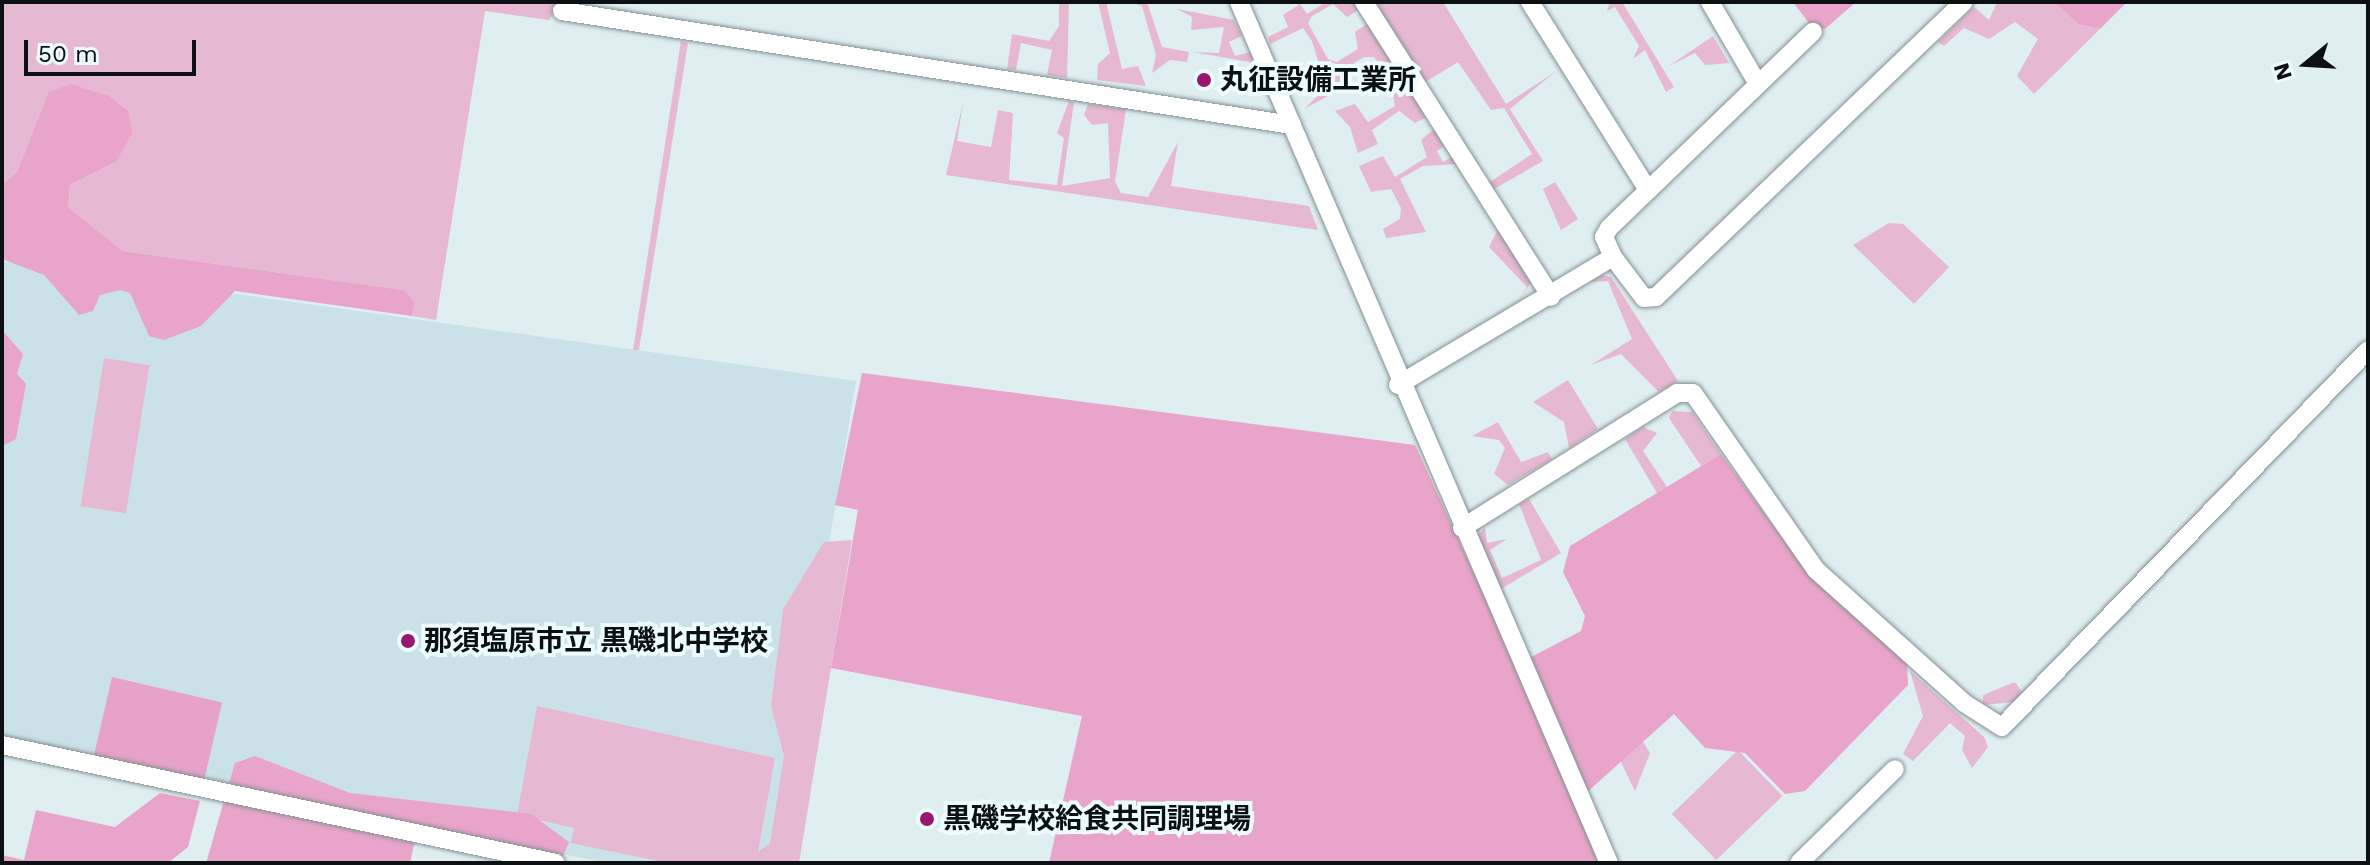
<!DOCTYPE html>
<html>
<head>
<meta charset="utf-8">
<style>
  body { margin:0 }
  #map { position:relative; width:2370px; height:865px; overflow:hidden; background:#dfeef1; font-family:"Work Sans","Noto Sans JP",sans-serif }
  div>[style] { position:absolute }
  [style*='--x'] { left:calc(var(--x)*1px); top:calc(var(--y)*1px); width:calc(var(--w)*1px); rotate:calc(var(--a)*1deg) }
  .built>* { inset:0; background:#cae2e7 }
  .green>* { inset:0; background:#e6b8d1; transform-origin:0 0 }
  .forest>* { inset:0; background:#e9a4ca }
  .water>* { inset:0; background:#e6a2c8; transform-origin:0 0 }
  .roads { filter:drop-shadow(0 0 2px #839194) drop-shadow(0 0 2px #839194) }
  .minor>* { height:18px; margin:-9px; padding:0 9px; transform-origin:9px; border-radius:9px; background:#fff }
  .dots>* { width:22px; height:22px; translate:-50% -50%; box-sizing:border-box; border:4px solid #ecfbfe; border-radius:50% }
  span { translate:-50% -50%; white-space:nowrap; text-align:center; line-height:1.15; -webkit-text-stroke:8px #ecfbfe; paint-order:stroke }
  .poi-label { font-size:28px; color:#0b1112; font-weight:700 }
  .left { translate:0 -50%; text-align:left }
  .frame { position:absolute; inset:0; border:4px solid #0b1112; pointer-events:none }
  .north { position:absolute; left:2266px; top:24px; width:80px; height:80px; -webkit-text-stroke:6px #ecfbfe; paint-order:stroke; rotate:252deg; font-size:22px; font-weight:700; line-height:32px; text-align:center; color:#0b1112 }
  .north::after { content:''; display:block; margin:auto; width:28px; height:36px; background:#0b1112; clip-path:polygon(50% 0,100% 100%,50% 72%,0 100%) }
  .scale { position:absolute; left:24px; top:40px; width:172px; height:36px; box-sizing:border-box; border:4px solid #0b1112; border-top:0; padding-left:10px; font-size:24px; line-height:28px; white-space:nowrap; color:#0b1112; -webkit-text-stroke:6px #ecfbfe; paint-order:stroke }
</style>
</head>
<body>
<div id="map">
  <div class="built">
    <i style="clip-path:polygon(2px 261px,856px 381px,776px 863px,606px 863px,2px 736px)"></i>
  </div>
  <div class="green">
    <i style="clip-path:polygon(2px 2px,590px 2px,557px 7px,549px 20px,485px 11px,436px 320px,412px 316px,415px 302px,402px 290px,123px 251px,68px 207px,70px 185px,116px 162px,48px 93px,17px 172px,2px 184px)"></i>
    <i style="clip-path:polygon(1059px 2px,1069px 2px,1067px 78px,1047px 75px,1052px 50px,1021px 43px,1016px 70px,1007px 69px,1012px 34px,1049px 41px,1059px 26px)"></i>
    <i style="clip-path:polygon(1098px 2px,1106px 2px,1122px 69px,1138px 66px,1146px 86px,1097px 80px,1098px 64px,1110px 53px)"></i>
    <i style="clip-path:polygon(1129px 2px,1147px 2px,1162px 47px,1189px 52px,1187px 62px,1170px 60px,1152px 73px,1156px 55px,1142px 6px)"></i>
    <i style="clip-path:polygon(1326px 2px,1353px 2px,1358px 10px,1347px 17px,1333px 4px,1312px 16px,1308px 23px,1328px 59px,1337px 62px,1358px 49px,1355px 32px,1367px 24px,1427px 117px,1415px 123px,1399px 111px,1372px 130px,1378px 144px,1358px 153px,1350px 127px,1335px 111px,1355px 104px,1368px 122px,1395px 106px,1390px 78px,1374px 57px,1364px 57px,1341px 71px,1343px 88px,1304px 109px,1326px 88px,1312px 41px,1303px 28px,1270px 44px,1268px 37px,1288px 27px,1283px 15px,1300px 4px,1307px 14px)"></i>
    <i style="clip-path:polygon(1373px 2px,1443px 2px,1506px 104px,1555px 72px,1510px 109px,1543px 161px,1494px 189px,1490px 182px,1532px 154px,1504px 108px,1491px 110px,1458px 62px,1424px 83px)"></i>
    <i style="clip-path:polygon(1610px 2px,1622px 2px,1674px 87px,1666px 92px,1645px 50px,1633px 59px,1639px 46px,1615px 7px,1607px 11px)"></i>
    <i style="clip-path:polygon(1997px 2px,2054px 2px,2078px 24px,2100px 29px,2034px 94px,2017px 76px,2038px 39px,2015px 22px,1989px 39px,1964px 28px,1944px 46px,1938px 42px,1974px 7px,1989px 20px)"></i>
    <i style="clip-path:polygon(1177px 9px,1234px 20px,1242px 36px,1229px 42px,1235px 56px,1250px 52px,1255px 63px,1193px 52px,1219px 53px,1224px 27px,1191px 30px,1192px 17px)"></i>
    <i style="clip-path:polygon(1713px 36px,1729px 63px,1705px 65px,1695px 53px,1669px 66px)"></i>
    <i style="clip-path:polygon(681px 41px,688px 43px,639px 350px,633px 350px)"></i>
    <i style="clip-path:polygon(1069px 101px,1074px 102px,1062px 186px,1110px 178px,1108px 123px,1092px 125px,1084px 115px,1088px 104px,1126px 109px,1115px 182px,1121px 193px,1148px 197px,1178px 142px,1171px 186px,1309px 206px,1318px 230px,946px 175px,963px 103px,957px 141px,991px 147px,998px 110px,1013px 113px,1009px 180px,1057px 185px,1064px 138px,1057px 133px)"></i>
    <i style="clip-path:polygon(1434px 129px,1444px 146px,1437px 151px,1443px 162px,1453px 156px,1458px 164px,1423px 166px,1400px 179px,1426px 232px,1386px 238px,1383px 229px,1400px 219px,1401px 208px,1391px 189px,1371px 192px,1359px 166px,1383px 156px,1395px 177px,1427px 157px,1421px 140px)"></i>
    <i style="clip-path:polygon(1555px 182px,1578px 219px,1561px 230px,1543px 189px)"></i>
    <i style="clip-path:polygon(1889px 223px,1903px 224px,1949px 267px,1914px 304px,1853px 245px)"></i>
    <i style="clip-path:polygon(1498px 229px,1532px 281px,1518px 302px,1527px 287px,1489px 247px)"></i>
    <i style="clip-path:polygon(1602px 275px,1611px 277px,1678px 381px,1659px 392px,1621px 354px,1591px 365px,1632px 339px,1608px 281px,1590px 282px)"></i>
    <i style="left:104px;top:358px;width:46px;height:150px;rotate:9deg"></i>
    <i style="clip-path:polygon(1568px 380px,1598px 429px,1569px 448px,1564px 422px,1533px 402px)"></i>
    <i style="clip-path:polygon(1672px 411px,1692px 412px,1721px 454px,1701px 466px,1669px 418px)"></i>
    <i style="clip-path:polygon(1498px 422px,1521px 462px,1548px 452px,1552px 459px,1508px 485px,1494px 474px,1505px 448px,1499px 440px,1472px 436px)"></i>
    <i style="clip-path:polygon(1643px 427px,1657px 433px,1643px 451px,1667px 487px,1657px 493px,1625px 439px)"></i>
    <i style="clip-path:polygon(1529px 499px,1561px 553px,1501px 589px,1477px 536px,1485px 527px,1487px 543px,1507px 539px,1490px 550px,1502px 578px,1541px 560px,1519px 504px)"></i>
    <i style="clip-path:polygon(852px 540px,799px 863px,668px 863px,571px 843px,574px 828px,517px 815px,537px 706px,775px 758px,758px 852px,770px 843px,784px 756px,771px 706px,783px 609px,824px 542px)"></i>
    <i style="clip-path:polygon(1910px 671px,1984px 737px,1988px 747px,1972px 768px,1962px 750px,1965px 736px,1950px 723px,1913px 761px,1903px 754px,1923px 716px)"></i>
    <i style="clip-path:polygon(2015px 682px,2022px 692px,2014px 702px,1983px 705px,1983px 695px)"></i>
    <i style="clip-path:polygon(1640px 737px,1650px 753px,1635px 791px,1619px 758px)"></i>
    <i style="left:1738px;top:750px;width:64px;height:92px;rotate:46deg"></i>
  </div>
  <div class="forest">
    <i style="clip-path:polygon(1793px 2px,1856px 2px,1825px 29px,1812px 27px)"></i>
    <i style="clip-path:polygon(2054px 2px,2127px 2px,2100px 29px,2078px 24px)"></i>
    <i style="clip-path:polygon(70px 84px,109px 96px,128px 111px,132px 133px,116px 162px,70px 185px,68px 207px,123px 251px,403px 290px,415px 302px,412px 316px,235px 291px,201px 326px,164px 340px,149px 336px,130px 293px,120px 290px,100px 295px,93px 311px,79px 315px,44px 275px,2px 259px,2px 184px,17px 172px,48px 93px)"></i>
    <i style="clip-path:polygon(2px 330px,23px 354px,17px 374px,26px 384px,16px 439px,2px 446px)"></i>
    <i style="clip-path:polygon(862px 373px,1415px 445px,1516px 665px,1581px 631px,1585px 616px,1563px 572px,1570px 546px,1721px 454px,1807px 572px,1907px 663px,1908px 685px,1805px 791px,1785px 794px,1745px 753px,1705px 748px,1674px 714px,1585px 794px,1603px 863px,1049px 863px,1082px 716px,831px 668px,858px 510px,835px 505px)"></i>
    <i style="clip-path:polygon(255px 756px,350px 793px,531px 814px,569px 842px,562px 858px,417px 831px,410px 863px,206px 863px,235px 763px)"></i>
    <i style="clip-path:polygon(160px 793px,200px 801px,188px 847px,168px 863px,2px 863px,2px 855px,24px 860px,36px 810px,115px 827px)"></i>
  </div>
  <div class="water">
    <i style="left:112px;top:677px;width:113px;height:81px;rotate:13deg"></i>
  </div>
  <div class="roads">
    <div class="minor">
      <i style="--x:1239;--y:2;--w:937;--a:66.75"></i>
      <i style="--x:1364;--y:2;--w:349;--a:57.6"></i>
      <i style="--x:1530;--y:2;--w:222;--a:57.9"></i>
      <i style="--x:1710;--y:2;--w:95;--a:59.7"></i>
      <i style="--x:562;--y:11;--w:739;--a:8.88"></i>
      <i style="--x:1613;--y:257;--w:51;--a:52.9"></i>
      <i style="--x:1644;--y:298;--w:12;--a:-5"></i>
      <i style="--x:1656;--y:297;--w:426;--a:-43.8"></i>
      <i style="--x:1398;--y:385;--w:250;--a:-30.8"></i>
      <i style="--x:1613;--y:257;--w:22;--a:-114"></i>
      <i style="--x:1604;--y:237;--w:10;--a:-61"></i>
      <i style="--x:1609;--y:228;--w:283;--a:-43.9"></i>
      <i style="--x:1462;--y:528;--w:254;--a:-32.1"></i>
      <i style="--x:1677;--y:393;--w:16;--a:0"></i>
      <i style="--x:1693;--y:393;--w:216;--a:55.2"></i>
      <i style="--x:1816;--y:570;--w:199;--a:41.9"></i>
      <i style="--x:1964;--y:703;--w:45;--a:32.3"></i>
      <i style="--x:2002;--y:727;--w:525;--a:-45.85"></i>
      <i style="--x:2;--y:745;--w:566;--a:12.02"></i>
      <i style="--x:1799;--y:863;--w:134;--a:-44.4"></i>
    </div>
  </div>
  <div class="dots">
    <i style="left:1204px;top:80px;background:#98186f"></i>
    <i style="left:408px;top:641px;background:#98186f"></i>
    <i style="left:927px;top:819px;background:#98186f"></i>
  </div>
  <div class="poi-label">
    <span class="left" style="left:1220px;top:80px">丸征設備工業所</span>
    <span class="left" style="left:424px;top:641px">那須塩原市立 黒磯北中学校</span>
    <span class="left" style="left:943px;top:819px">黒磯学校給食共同調理場</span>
  </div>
  <div class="frame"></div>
  <div class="north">N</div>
  <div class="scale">50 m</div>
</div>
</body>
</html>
